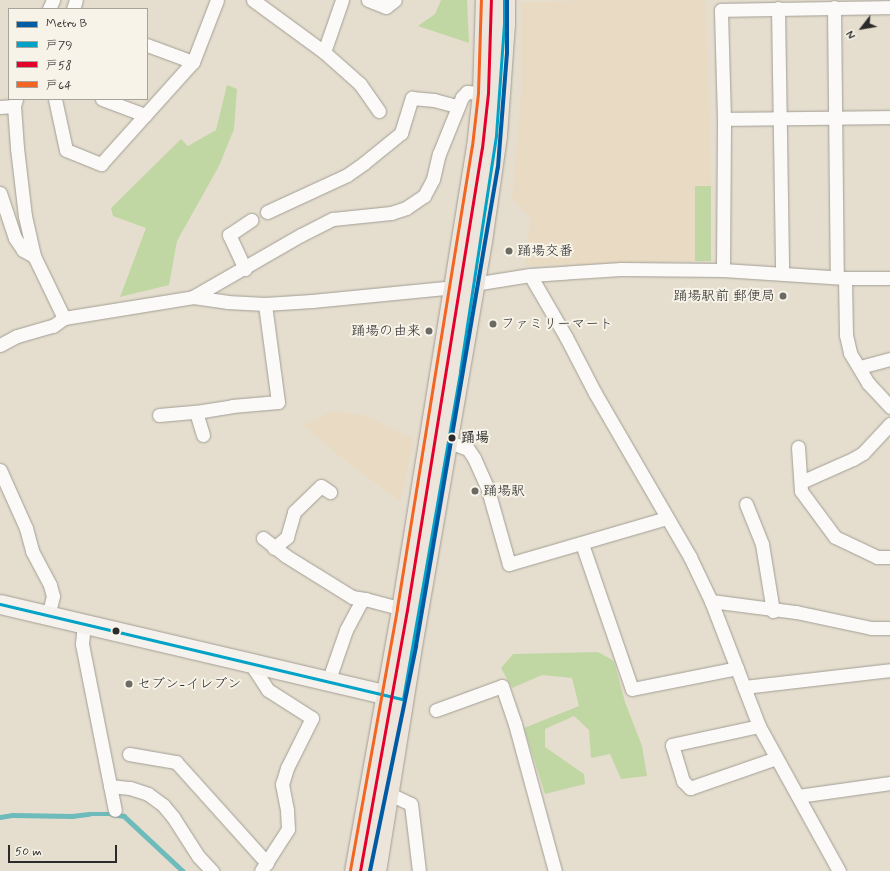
<!DOCTYPE html>
<html>
<head>
<meta charset="utf-8">
<style>
  body { margin:0 }
  #map { position:relative; width:890px; height:871px; overflow:hidden; background:#e5dece; font-family:Mynerve,"Klee One",sans-serif }
  div>[style] { position:absolute }
  [style*='--x'] { left:calc(var(--x)*1px); top:calc(var(--y)*1px); width:calc(var(--w)*1px); rotate:calc(var(--a)*1deg) }
  .built>* { inset:0; background:#e9dbc3 }
  .green>* { inset:0; background:#c0d7a3; transform-origin:0 0 }
  .stream>* { height:4.5px; margin:-2.25px; padding:0 2.25px; transform-origin:2.25px; border-radius:2.25px; background:#6ebbbc }
  .roads { filter:drop-shadow(0 0 1px #a29e95) drop-shadow(0 0 1px #a29e95) }
  .street>* { height:13px; margin:-6.5px; padding:0 6.5px; transform-origin:6.5px; border-radius:6.5px; background:#fbfaf8 }
  .secondary>* { height:19px; margin:-9.5px; padding:0 9.5px; transform-origin:9.5px; border-radius:9.5px; background:#f5f2ed }
  .primary>* { height:21px; margin:-10.5px; padding:0 10.5px; transform-origin:10.5px; border-radius:10.5px; background:#ede5dc }
  .bus-1>* { height:3px; margin:-1.5px; padding:0 1.5px; transform-origin:1.5px; border-radius:1.5px; background:#02a3c6 }
  .bus-2>* { height:3px; margin:-1.5px; padding:0 1.5px; transform-origin:1.5px; border-radius:1.5px; background:#e4002b }
  .bus-3>* { height:3px; margin:-1.5px; padding:0 1.5px; transform-origin:1.5px; border-radius:1.5px; background:#f26522 }
  .metro-1>* { height:4px; margin:-2px; padding:0 2px; transform-origin:2px; border-radius:2px; background:#005ba5 }
  .dots>* { width:11px; height:11px; translate:-50% -50%; box-sizing:border-box; border:2px solid #f7f3e8; border-radius:50% }
  span { translate:-50% -50%; white-space:nowrap; text-align:center; line-height:1.15; -webkit-text-stroke:4px #f7f3e8; paint-order:stroke }
  .poi-label { font-size:14px; color:#2b2b2b }
  .left { translate:0 -50%; text-align:left }
  .right { translate:-100% -50%; text-align:right }
  .stop-label { font-size:14px; color:#2b2b2b; font-weight:700 }
  .legend { position:absolute; left:8px; top:8px; width:140px; height:92px; box-sizing:border-box; background:#f7f3e8; border:1px solid #a5a39c; margin:0; padding:5px 7px; list-style:none; font-size:12px; color:#2b2b2b }
  .legend li { display:flex; align-items:center; gap:8px; height:20px }
  .legend b { width:20px; border:1px solid #a5a39c }
  .north { position:absolute; left:842px; top:8px; width:40px; height:40px; -webkit-text-stroke:3px #f7f3e8; paint-order:stroke; rotate:239deg; font-size:11px; font-weight:700; line-height:16px; text-align:center; color:#2b2b2b }
  .north::after { content:''; display:block; margin:auto; width:14px; height:18px; background:#2b2b2b; clip-path:polygon(50% 0,100% 100%,50% 72%,0 100%) }
  .scale { position:absolute; left:8px; top:845px; width:109px; height:18px; box-sizing:border-box; border:2px solid #2b2b2b; border-top:0; padding-left:5px; font-size:12px; line-height:14px; white-space:nowrap; color:#2b2b2b; -webkit-text-stroke:3px #f7f3e8; paint-order:stroke }
</style>
</head>
<body>
<div id="map">
  <div class="built">
    <i style="clip-path:polygon(602px 0,706px 0,711px 186px,695px 187px,700px 261px,525px 266px,530px 218px,512px 199px,521px 94px,521px 2px)"></i>
    <i style="clip-path:polygon(332px 411px,367px 416px,414px 439px,400px 501px,348px 463px,303px 425px)"></i>
  </div>
  <div class="green">
    <i style="clip-path:polygon(441px 0,467px 0,469px 43px,418px 26px,435px 14px)"></i>
    <i style="clip-path:polygon(227px 85px,237px 89px,234px 129px,219px 166px,177px 241px,169px 285px,120px 297px,146px 228px,113px 216px,111px 208px,181px 139px,188px 146px,216px 130px)"></i>
    <i style="left:695px;top:186px;width:16px;height:75px"></i>
    <i style="clip-path:polygon(598px 652px,614px 661px,625px 702px,642px 746px,647px 776px,621px 779px,610px 754px,591px 758px,589px 730px,574px 716px,545px 729px,545px 747px,584px 774px,585px 784px,545px 794px,524px 728px,579px 706px,572px 678px,542px 675px,512px 688px,501px 668px,513px 654px)"></i>
  </div>
  <div class="stream">
    <i style="--x:0;--y:817;--w:13;--a:-9"></i>
    <i style="--x:13;--y:815;--w:59;--a:1"></i>
    <i style="--x:72;--y:816;--w:17;--a:-7"></i>
    <i style="--x:89;--y:814;--w:23;--a:0"></i>
    <i style="--x:112;--y:814;--w:12;--a:9"></i>
    <i style="--x:124;--y:816;--w:81;--a:43"></i>
  </div>
  <div class="roads">
    <div class="street">
      <i style="--x:253;--y:0;--w:88;--a:36.2"></i>
      <i style="--x:324;--y:52;--w:48;--a:41.6"></i>
      <i style="--x:360;--y:84;--w:33;--a:55"></i>
      <i style="--x:368;--y:0;--w:19;--a:21"></i>
      <i style="--x:386;--y:7;--w:11;--a:-38"></i>
      <i style="--x:834;--y:7;--w:270;--a:89.4"></i>
      <i style="--x:778;--y:8;--w:265;--a:89.1"></i>
      <i style="--x:49;--y:9;--w:10;--a:-66"></i>
      <i style="--x:73;--y:9;--w:9;--a:-72"></i>
      <i style="--x:147;--y:45;--w:49;--a:20.3"></i>
      <i style="--x:324;--y:52;--w:55;--a:-70.9"></i>
      <i style="--x:16;--y:99;--w:7;--a:106"></i>
      <i style="--x:14;--y:106;--w:42;--a:85.9"></i>
      <i style="--x:17;--y:148;--w:68;--a:83.3"></i>
      <i style="--x:25;--y:216;--w:41;--a:77.3"></i>
      <i style="--x:34;--y:256;--w:69;--a:64.2"></i>
      <i style="--x:55;--y:99;--w:52;--a:77.8"></i>
      <i style="--x:66;--y:150;--w:38;--a:22"></i>
      <i style="--x:101;--y:164;--w:137;--a:-48"></i>
      <i style="--x:193;--y:62;--w:66;--a:-68.8"></i>
      <i style="--x:102;--y:99;--w:46;--a:20.4"></i>
      <i style="--x:0;--y:107;--w:14;--a:-4"></i>
      <i style="--x:724;--y:119;--w:166;--a:-0.7"></i>
      <i style="--x:0;--y:193;--w:47;--a:71.6"></i>
      <i style="--x:15;--y:238;--w:14;--a:56"></i>
      <i style="--x:23;--y:250;--w:13;--a:29"></i>
      <i style="--x:267;--y:212;--w:88;--a:-24.8"></i>
      <i style="--x:347;--y:175;--w:21;--a:-35"></i>
      <i style="--x:364;--y:163;--w:48;--a:-39"></i>
      <i style="--x:401;--y:133;--w:37;--a:-73"></i>
      <i style="--x:412;--y:98;--w:22;--a:5"></i>
      <i style="--x:434;--y:100;--w:24;--a:15"></i>
      <i style="--x:245;--y:269;--w:38;--a:-115"></i>
      <i style="--x:229;--y:235;--w:27;--a:-34"></i>
      <i style="--x:723;--y:270;--w:151;--a:-89.6"></i>
      <i style="--x:724;--y:119;--w:109;--a:-91.6"></i>
      <i style="--x:721;--y:10;--w:169;--a:-1"></i>
      <i style="--x:530;--y:275;--w:72;--a:59.9"></i>
      <i style="--x:566;--y:337;--w:63;--a:62.6"></i>
      <i style="--x:595;--y:393;--w:190;--a:59.9"></i>
      <i style="--x:690;--y:557;--w:49;--a:64.5"></i>
      <i style="--x:711;--y:601;--w:134;--a:69"></i>
      <i style="--x:759;--y:726;--w:166;--a:61.1"></i>
      <i style="--x:845;--y:278;--w:57;--a:89"></i>
      <i style="--x:846;--y:335;--w:18;--a:77"></i>
      <i style="--x:850;--y:353;--w:35;--a:59"></i>
      <i style="--x:868;--y:383;--w:33;--a:47"></i>
      <i style="--x:193;--y:297;--w:125;--a:-29.9"></i>
      <i style="--x:301;--y:235;--w:36;--a:-27"></i>
      <i style="--x:333;--y:219;--w:58;--a:-5.9"></i>
      <i style="--x:391;--y:213;--w:16;--a:-18"></i>
      <i style="--x:406;--y:208;--w:22;--a:-34"></i>
      <i style="--x:424;--y:196;--w:19;--a:-62"></i>
      <i style="--x:433;--y:179;--w:26;--a:-77"></i>
      <i style="--x:439;--y:154;--w:61;--a:-68"></i>
      <i style="--x:462;--y:97;--w:7;--a:-45"></i>
      <i style="--x:467;--y:92;--w:16;--a:4"></i>
      <i style="--x:0;--y:345;--w:19;--a:-28"></i>
      <i style="--x:17;--y:336;--w:37;--a:-16"></i>
      <i style="--x:53;--y:326;--w:14;--a:-36"></i>
      <i style="--x:64;--y:318;--w:131;--a:-9.2"></i>
      <i style="--x:193;--y:297;--w:34;--a:8"></i>
      <i style="--x:227;--y:302;--w:38;--a:3"></i>
      <i style="--x:265;--y:304;--w:47;--a:-3.7"></i>
      <i style="--x:312;--y:301;--w:144;--a:-5.6"></i>
      <i style="--x:455;--y:287;--w:76;--a:-9.1"></i>
      <i style="--x:530;--y:275;--w:91;--a:-3.8"></i>
      <i style="--x:621;--y:269;--w:102;--a:0.6"></i>
      <i style="--x:723;--y:270;--w:122;--a:3.8"></i>
      <i style="--x:845;--y:278;--w:45;--a:0"></i>
      <i style="--x:860;--y:367;--w:31;--a:-15"></i>
      <i style="--x:159;--y:415;--w:37;--a:-5"></i>
      <i style="--x:203;--y:435;--w:24;--a:-107"></i>
      <i style="--x:196;--y:412;--w:36;--a:-9"></i>
      <i style="--x:232;--y:406;--w:46;--a:-5"></i>
      <i style="--x:278;--y:402;--w:99;--a:-97.6"></i>
      <i style="--x:447;--y:441;--w:22;--a:21"></i>
      <i style="--x:468;--y:449;--w:11;--a:56"></i>
      <i style="--x:474;--y:458;--w:35;--a:66"></i>
      <i style="--x:488;--y:490;--w:77;--a:74.2"></i>
      <i style="--x:509;--y:564;--w:164;--a:-16.3"></i>
      <i style="--x:798;--y:447;--w:44;--a:86.1"></i>
      <i style="--x:801;--y:491;--w:57;--a:53.5"></i>
      <i style="--x:835;--y:537;--w:47;--a:25.5"></i>
      <i style="--x:877;--y:557;--w:13;--a:0"></i>
      <i style="--x:0;--y:470;--w:64;--a:65.9"></i>
      <i style="--x:26;--y:528;--w:24;--a:75"></i>
      <i style="--x:32;--y:551;--w:38;--a:62"></i>
      <i style="--x:50;--y:585;--w:11;--a:75"></i>
      <i style="--x:53;--y:596;--w:21;--a:104"></i>
      <i style="--x:801;--y:482;--w:57;--a:-23.9"></i>
      <i style="--x:853;--y:459;--w:12;--a:-31"></i>
      <i style="--x:863;--y:453;--w:40;--a:-47"></i>
      <i style="--x:746;--y:504;--w:43;--a:68.2"></i>
      <i style="--x:762;--y:544;--w:68;--a:80.7"></i>
      <i style="--x:263;--y:538;--w:29;--a:38"></i>
      <i style="--x:286;--y:556;--w:78;--a:31.8"></i>
      <i style="--x:352;--y:597;--w:13;--a:9"></i>
      <i style="--x:365;--y:599;--w:38;--a:15"></i>
      <i style="--x:582;--y:544;--w:153;--a:71"></i>
      <i style="--x:632;--y:689;--w:107;--a:-11.3"></i>
      <i style="--x:274;--y:548;--w:17;--a:-40"></i>
      <i style="--x:287;--y:537;--w:26;--a:-74"></i>
      <i style="--x:294;--y:512;--w:37;--a:-44"></i>
      <i style="--x:321;--y:486;--w:11;--a:34"></i>
      <i style="--x:711;--y:601;--w:86;--a:7.4"></i>
      <i style="--x:796;--y:612;--w:77;--a:12"></i>
      <i style="--x:871;--y:628;--w:19;--a:0"></i>
      <i style="--x:84;--y:624;--w:20;--a:96"></i>
      <i style="--x:82;--y:644;--w:169;--a:78.8"></i>
      <i style="--x:251;--y:664;--w:31;--a:57"></i>
      <i style="--x:268;--y:690;--w:52;--a:32.5"></i>
      <i style="--x:312;--y:718;--w:56;--a:116.6"></i>
      <i style="--x:287;--y:768;--w:17;--a:107"></i>
      <i style="--x:282;--y:784;--w:26;--a:79"></i>
      <i style="--x:287;--y:810;--w:19;--a:87"></i>
      <i style="--x:288;--y:829;--w:50;--a:122.7"></i>
      <i style="--x:328;--y:682;--w:55;--a:-70.9"></i>
      <i style="--x:346;--y:630;--w:32;--a:-62"></i>
      <i style="--x:361;--y:602;--w:5;--a:-37"></i>
      <i style="--x:744;--y:687;--w:147;--a:-6.6"></i>
      <i style="--x:436;--y:710;--w:70;--a:-20"></i>
      <i style="--x:502;--y:686;--w:40;--a:71.1"></i>
      <i style="--x:515;--y:724;--w:152;--a:74.8"></i>
      <i style="--x:759;--y:726;--w:89;--a:167.7"></i>
      <i style="--x:672;--y:745;--w:38;--a:73"></i>
      <i style="--x:683;--y:781;--w:10;--a:45"></i>
      <i style="--x:690;--y:788;--w:91;--a:-19.2"></i>
      <i style="--x:129;--y:754;--w:48;--a:9.7"></i>
      <i style="--x:176;--y:762;--w:136;--a:48"></i>
      <i style="--x:110;--y:786;--w:20;--a:6"></i>
      <i style="--x:130;--y:788;--w:19;--a:18"></i>
      <i style="--x:148;--y:794;--w:19;--a:36"></i>
      <i style="--x:163;--y:805;--w:16;--a:50"></i>
      <i style="--x:173;--y:817;--w:46;--a:57.3"></i>
      <i style="--x:198;--y:856;--w:21;--a:47"></i>
      <i style="--x:388;--y:793;--w:25;--a:26"></i>
      <i style="--x:411;--y:804;--w:67;--a:83.2"></i>
      <i style="--x:798;--y:796;--w:93;--a:-8"></i>
    </div>
    <div class="secondary">
      <i style="--x:0;--y:604;--w:412;--a:13.2"></i>
    </div>
    <div class="primary">
      <i style="--x:355;--y:871;--w:266;--a:-79.8"></i>
      <i style="--x:402;--y:609;--w:468;--a:-80.8"></i>
      <i style="--x:477;--y:147;--w:54;--a:-83.7"></i>
      <i style="--x:483;--y:93;--w:93;--a:-88.2"></i>
      <i style="--x:375;--y:871;--w:222;--a:-80.9"></i>
      <i style="--x:410;--y:652;--w:417;--a:-80.2"></i>
      <i style="--x:481;--y:241;--w:107;--a:-81.9"></i>
      <i style="--x:496;--y:135;--w:111;--a:-85.9"></i>
      <i style="--x:504;--y:24;--w:24;--a:-90"></i>
    </div>
  </div>
  <div class="bus-1">
    <i style="--x:0;--y:604;--w:414;--a:13.3"></i>
    <i style="--x:403;--y:699;--w:333;--a:-80.1"></i>
    <i style="--x:460;--y:371;--w:239;--a:-81.3"></i>
    <i style="--x:496;--y:135;--w:111;--a:-85.9"></i>
    <i style="--x:504;--y:24;--w:24;--a:-90"></i>
  </div>
  <div class="bus-2">
    <i style="--x:360;--y:871;--w:265;--a:-79.8"></i>
    <i style="--x:407;--y:610;--w:468;--a:-80.8"></i>
    <i style="--x:482;--y:148;--w:55;--a:-83.8"></i>
    <i style="--x:488;--y:93;--w:93;--a:-88.2"></i>
  </div>
  <div class="bus-3">
    <i style="--x:350;--y:870;--w:266;--a:-79.8"></i>
    <i style="--x:397;--y:608;--w:468;--a:-80.8"></i>
    <i style="--x:472;--y:146;--w:53;--a:-83.5"></i>
    <i style="--x:478;--y:93;--w:93;--a:-88.2"></i>
  </div>
  <div class="metro-1">
    <i style="--x:370;--y:871;--w:230;--a:-78.4"></i>
    <i style="--x:416;--y:646;--w:486;--a:-80.3"></i>
    <i style="--x:498;--y:167;--w:114;--a:-85.5"></i>
    <i style="--x:507;--y:53;--w:53;--a:-90"></i>
  </div>
  <div class="dots">
    <i style="left:509px;top:251px;background:#6c6a64"></i>
    <i style="left:783px;top:296px;background:#6c6a64"></i>
    <i style="left:493px;top:324px;background:#6c6a64"></i>
    <i style="left:429px;top:331px;background:#6c6a64"></i>
    <i style="left:452px;top:438px;background:#2b2b2b"></i>
    <i style="left:475px;top:491px;background:#6c6a64"></i>
    <i style="left:116px;top:631px;background:#2b2b2b"></i>
    <i style="left:129px;top:684px;background:#6c6a64"></i>
  </div>
  <div class="poi-label">
    <span class="left" style="left:517px;top:251px">踊場交番</span>
    <span class="right" style="left:775px;top:296px">踊場駅前 郵便局</span>
    <span class="left" style="left:501px;top:324px">ファミリーマート</span>
    <span class="right" style="left:421px;top:331px">踊場の由来</span>
    <span class="left" style="left:483px;top:491px">踊場駅</span>
    <span class="left" style="left:137px;top:684px">セブン-イレブン</span>
  </div>
  <div class="stop-label">
    <span class="left" style="left:461px;top:438px">踊場</span>
  </div>
  <ul class="legend">
  <li><b style="height:5px;background:#005ba5"></b>Metro B</li>
  <li><b style="height:5px;background:#02a3c6"></b>戸79</li>
  <li><b style="height:5px;background:#e4002b"></b>戸58</li>
  <li><b style="height:5px;background:#f26522"></b>戸64</li>
  </ul>
  <div class="north">N</div>
  <div class="scale">50 m</div>
</div>
</body>
</html>
